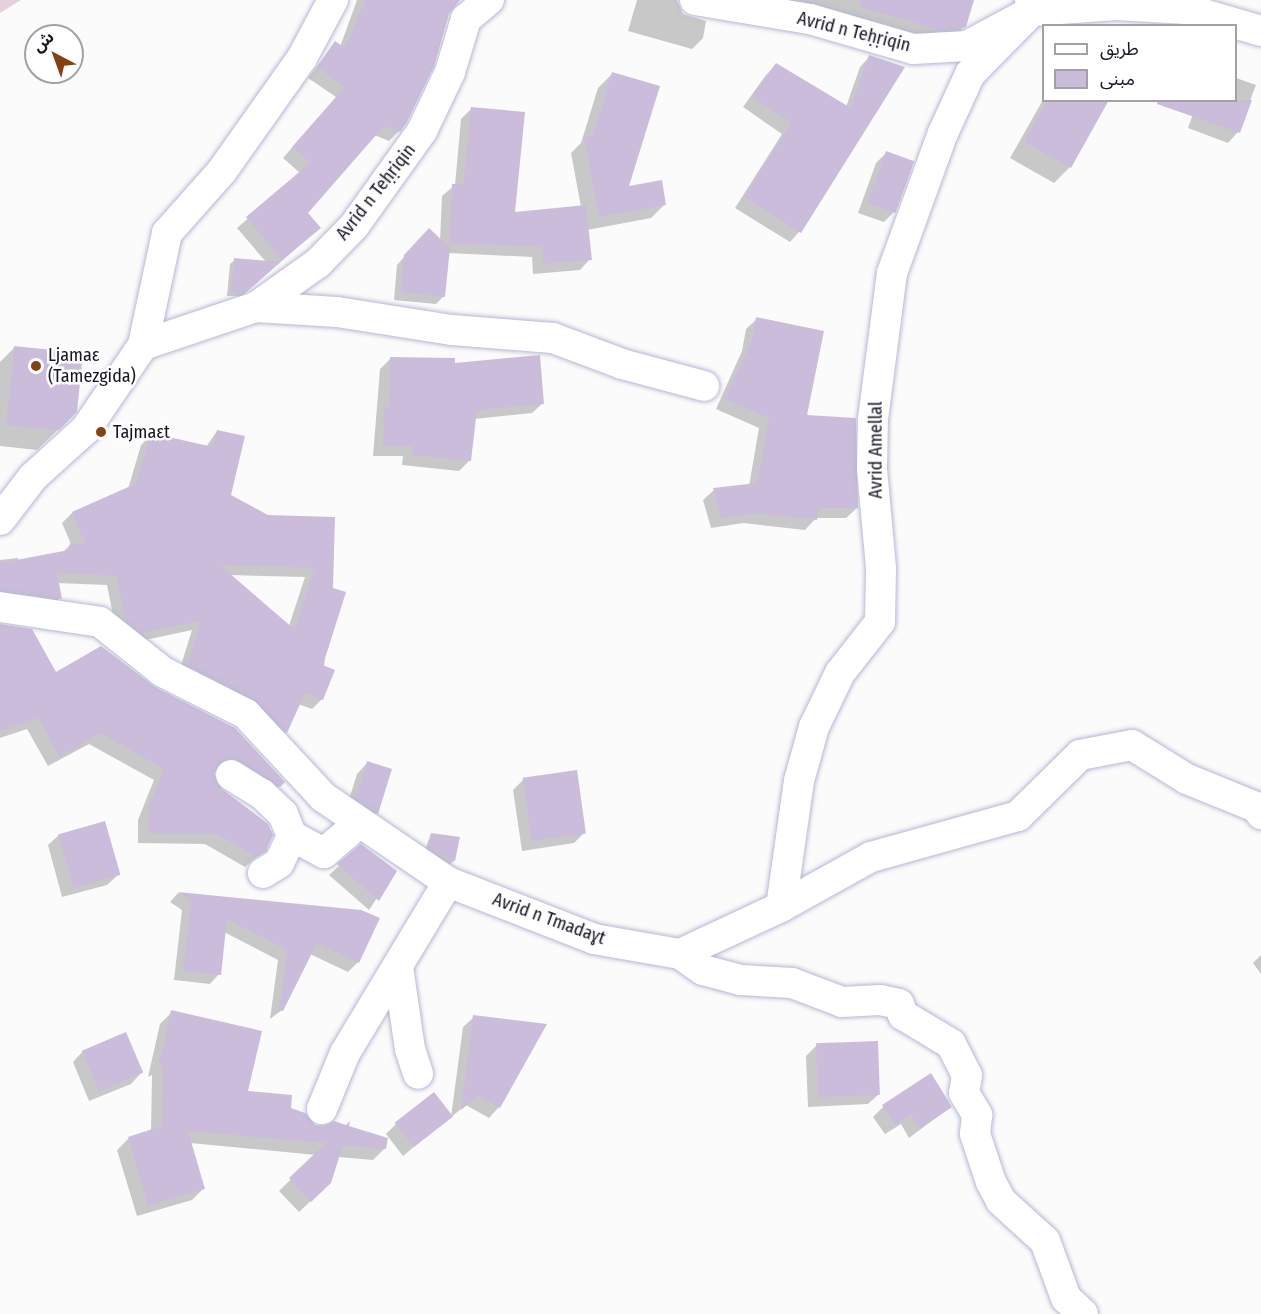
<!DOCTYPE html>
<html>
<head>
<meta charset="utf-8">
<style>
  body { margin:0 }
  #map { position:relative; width:1261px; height:1314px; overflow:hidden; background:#fbfbfb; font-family:"Fira Sans Condensed","Noto Sans Arabic",sans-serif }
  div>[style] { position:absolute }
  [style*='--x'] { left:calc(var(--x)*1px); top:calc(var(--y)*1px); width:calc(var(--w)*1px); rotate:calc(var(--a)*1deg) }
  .green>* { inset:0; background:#e4d1e0 }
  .shadow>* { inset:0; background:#0003 }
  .building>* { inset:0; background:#ccbcdb; transform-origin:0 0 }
  .roads { filter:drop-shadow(0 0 2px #b5b7d6) drop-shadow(0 0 2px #b5b7d6) }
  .minor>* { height:30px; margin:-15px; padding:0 15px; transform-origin:15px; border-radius:15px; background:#fff }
  .dots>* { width:16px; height:16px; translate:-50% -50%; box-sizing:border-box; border:3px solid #fff; border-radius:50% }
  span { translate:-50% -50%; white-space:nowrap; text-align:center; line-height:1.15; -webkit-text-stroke:5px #fff; paint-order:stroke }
  .street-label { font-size:18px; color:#141520 }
  .poi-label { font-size:18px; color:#141520 }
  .left { translate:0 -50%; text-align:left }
  .legend { position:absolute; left:1042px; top:24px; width:195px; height:78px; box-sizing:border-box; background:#fff; border:2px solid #a1a1a6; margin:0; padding:8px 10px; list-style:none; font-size:18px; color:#141520 }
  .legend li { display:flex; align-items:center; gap:12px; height:30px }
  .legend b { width:30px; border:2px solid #a1a1a6 }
  .north { position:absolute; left:24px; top:24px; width:60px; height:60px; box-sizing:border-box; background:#fff; border:2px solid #a1a1a6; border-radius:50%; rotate:319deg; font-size:16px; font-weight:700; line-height:24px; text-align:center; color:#141520 }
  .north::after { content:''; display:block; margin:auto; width:21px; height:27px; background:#844111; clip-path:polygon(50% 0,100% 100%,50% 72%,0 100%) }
</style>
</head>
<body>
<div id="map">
  <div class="green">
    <i style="clip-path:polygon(0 0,21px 0,0 13px)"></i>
  </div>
  <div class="shadow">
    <i style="clip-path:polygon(357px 0,459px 0,448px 13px,399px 131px,389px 141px,374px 135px,306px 213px,308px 238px,242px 296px,227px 296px,230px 264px,235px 260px,266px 262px,237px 228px,300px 173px,283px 158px,336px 97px,308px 78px,335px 43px,340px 47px)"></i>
    <i style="clip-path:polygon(637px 0,677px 0,683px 14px,706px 21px,703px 38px,692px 49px,628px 31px)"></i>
    <i style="clip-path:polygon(779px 0,972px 0,965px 26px,953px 38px,929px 41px)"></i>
    <i style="clip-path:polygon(869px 57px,903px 68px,799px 232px,790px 242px,735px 208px,782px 134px,743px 107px,766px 75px,776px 65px,846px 107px,860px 67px)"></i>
    <i style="clip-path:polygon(612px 74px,627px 188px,665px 204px,651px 218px,587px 230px,590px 259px,580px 270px,533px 274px,532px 257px,448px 253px,444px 296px,436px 304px,394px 300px,397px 265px,421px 238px,440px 241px,442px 196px,455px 185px,461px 119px,472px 108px,513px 213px,581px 207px,571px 153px,581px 143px,598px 88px)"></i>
    <i style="clip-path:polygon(1236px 78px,1256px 85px,1238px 132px,1228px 143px,1188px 128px,1198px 100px,1236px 100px)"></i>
    <i style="clip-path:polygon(1044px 98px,1107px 100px,1070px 167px,1054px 183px,1010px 158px)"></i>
    <i style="clip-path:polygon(886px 153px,894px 212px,884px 222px,858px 213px,876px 163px)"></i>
    <i style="clip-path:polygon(757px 319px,857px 508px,846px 518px,816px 518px,805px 530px,743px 523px,711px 528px,703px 500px,714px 490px,749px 486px,759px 428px,716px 409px,742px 351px,746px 329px)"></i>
    <i style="clip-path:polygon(14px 348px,71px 417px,37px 450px,0 446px,0 362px)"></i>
    <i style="clip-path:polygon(391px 358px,454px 365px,543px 403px,532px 413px,474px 419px,469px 461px,459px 471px,402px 465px,403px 456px,373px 456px,380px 369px)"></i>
    <i style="clip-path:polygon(evenodd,217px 431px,229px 496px,268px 516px,334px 518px,322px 699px,312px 709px,298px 704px,286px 732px,276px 742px,178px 675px,192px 630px,131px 643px,116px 630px,107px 585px,57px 583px,60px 598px,50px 608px,0 602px,0 560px,18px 558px,18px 561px,62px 553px,71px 544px,62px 523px,72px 513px,128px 489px,141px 445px,151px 435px,206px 447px,217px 431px,230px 575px,305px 577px,289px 626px,230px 575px)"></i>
    <i style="clip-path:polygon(0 625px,55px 674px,283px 782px,268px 797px,220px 768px,212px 774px,220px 790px,267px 825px,264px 850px,245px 867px,205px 844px,138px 843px,138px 820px,154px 780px,89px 744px,48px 766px,27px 729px,0 738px)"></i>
    <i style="clip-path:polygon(367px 763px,377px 813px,367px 823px,346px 809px,357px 774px)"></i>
    <i style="clip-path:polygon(523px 780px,585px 832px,574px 843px,522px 851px,513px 790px)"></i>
    <i style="clip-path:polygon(431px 834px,458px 838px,454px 861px,449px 865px,424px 852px)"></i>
    <i style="clip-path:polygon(59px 835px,118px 875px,107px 885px,62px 897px,48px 845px)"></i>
    <i style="clip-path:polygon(361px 846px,395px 871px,369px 910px,329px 875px)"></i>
    <i style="clip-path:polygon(178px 893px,361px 912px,358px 962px,348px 972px,310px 954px,282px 1010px,270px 1019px,278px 960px,224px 932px,219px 974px,210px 984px,174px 980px,182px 910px,170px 902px)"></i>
    <i style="clip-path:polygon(1261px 955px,1261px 974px,1253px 963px)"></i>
    <i style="clip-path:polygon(172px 1012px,246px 1093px,289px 1109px,315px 1127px,334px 1123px,385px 1148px,373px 1160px,338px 1157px,318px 1194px,299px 1212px,279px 1191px,316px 1155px,190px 1143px,204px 1188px,192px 1200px,137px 1216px,117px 1150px,129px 1138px,151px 1131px,152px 1075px,148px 1077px,160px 1024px)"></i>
    <i style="clip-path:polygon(474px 1017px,499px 1107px,489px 1118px,466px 1105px,451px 1117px,463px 1027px)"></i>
    <i style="clip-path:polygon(817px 1045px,879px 1094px,868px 1104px,808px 1107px,806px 1056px)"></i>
    <i style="clip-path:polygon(83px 1051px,141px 1073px,131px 1084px,89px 1101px,73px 1062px)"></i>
    <i style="clip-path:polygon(883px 1107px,950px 1107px,909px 1138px,901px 1124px,885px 1134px,873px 1117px)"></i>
    <i style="clip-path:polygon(451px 1116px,403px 1156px,386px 1134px,396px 1124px)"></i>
  </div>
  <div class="building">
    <i style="clip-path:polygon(365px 0,460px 0,449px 14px,434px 66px,407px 122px,400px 132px,384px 126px,308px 213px,321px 228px,282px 260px,246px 217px,310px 163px,292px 147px,345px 87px,317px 67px,335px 41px,345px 48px)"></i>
    <i style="clip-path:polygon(860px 0,974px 0,966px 27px,941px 30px,859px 7px)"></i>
    <i style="clip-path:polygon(869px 55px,905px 67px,801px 233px,744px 197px,791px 123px,752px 96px,776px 63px,851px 108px)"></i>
    <i style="clip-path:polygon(612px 72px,660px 86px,629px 186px,662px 180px,666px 205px,599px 217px,584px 138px,592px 136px)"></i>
    <i style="clip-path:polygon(1048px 100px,1109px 100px,1071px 168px,1024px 142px)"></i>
    <i style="clip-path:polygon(1158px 100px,1252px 100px,1240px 133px,1157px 104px)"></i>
    <i style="clip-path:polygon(471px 107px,525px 112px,515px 212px,586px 205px,592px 260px,543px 264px,542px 247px,449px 243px,452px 184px,463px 184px)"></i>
    <i style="left:886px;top:151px;width:30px;height:55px;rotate:20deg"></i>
    <i style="clip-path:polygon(429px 228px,450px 248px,445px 297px,401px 292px,404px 255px)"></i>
    <i style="clip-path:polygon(234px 258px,280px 262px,244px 293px,231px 292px)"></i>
    <i style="clip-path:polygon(756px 317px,824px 331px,807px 415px,856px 418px,858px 508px,819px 508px,817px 520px,754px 513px,721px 519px,713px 488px,757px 483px,769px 418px,725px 399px,752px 340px)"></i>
    <i style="clip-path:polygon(14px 346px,83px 353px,77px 412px,59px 430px,6px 425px)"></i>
    <i style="clip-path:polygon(540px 355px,544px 404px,477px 410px,471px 461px,411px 455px,412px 446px,383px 446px,384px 407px,389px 407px,390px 357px,455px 358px,455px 363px)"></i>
    <i style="clip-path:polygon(evenodd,217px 430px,245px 436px,231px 495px,268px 515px,335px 517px,333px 588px,346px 592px,323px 665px,335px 670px,323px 700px,305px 693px,287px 733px,254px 699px,187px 665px,200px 621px,142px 633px,126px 620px,116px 576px,57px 573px,62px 599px,0 590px,0 563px,69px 550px,70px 543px,85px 544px,72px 512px,135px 484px,151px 433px,213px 447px,217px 430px,220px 565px,314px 568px,294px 629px,220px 565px)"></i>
    <i style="clip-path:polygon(0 624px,32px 629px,56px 672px,101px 646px,155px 687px,235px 728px,285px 782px,280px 787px,232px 758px,222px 760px,214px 774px,222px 789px,268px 824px,273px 835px,266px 851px,257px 857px,217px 834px,148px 833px,148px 808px,164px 769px,101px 733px,60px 757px,38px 718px,0 731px)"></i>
    <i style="clip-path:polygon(367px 761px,392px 769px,378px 814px,355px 798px)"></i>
    <i style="left:577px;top:770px;width:64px;height:55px;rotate:82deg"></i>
    <i style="left:105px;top:821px;width:56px;height:49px;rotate:74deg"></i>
    <i style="clip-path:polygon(431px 833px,460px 837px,455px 861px,428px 848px)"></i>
    <i style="clip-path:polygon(361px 844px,397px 871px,379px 901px,337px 864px)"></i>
    <i style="clip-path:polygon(178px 892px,361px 910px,380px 918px,359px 963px,317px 943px,283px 1011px,279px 1010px,287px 950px,227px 919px,221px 975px,183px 971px,191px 900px)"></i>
    <i style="clip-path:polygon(171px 1010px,262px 1031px,248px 1091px,292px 1095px,291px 1108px,305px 1113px,315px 1125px,325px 1126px,334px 1121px,346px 1125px,350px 1121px,349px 1126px,388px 1138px,386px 1149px,343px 1145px,331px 1183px,311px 1202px,289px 1178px,326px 1143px,188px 1131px,205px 1189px,148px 1206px,128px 1137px,162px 1126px,163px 1065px,158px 1067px)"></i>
    <i style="clip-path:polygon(473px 1015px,547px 1024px,500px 1108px,478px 1096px,461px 1110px)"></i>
    <i style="left:126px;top:1032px;width:44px;height:48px;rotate:67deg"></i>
    <i style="left:878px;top:1041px;width:54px;height:62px;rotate:88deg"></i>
    <i style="clip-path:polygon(931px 1073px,952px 1107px,920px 1129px,911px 1114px,895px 1125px,882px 1105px)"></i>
    <i style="left:434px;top:1092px;width:31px;height:50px;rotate:52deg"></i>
  </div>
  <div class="roads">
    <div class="minor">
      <i style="--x:695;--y:0;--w:117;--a:9.4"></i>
      <i style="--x:810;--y:19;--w:107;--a:16.2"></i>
      <i style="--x:913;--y:49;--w:54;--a:-3.2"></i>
      <i style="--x:967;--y:46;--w:74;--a:-28.3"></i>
      <i style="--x:1032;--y:11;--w:84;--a:-4.1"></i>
      <i style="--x:1116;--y:5;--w:70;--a:3.3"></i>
      <i style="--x:1186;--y:9;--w:78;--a:16.3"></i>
      <i style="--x:256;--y:307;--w:81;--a:3.5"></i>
      <i style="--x:337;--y:312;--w:116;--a:8.9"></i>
      <i style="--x:452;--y:330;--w:101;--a:4.5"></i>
      <i style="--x:553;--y:338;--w:74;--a:20.6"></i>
      <i style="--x:622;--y:364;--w:85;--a:15"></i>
      <i style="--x:143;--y:345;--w:115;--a:-77.9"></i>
      <i style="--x:167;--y:233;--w:83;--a:-48.4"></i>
      <i style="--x:222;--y:171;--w:138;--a:-54.7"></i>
      <i style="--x:302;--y:58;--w:66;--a:-61.9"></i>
      <i style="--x:0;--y:520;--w:54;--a:-52.5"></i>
      <i style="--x:33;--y:477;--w:72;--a:-42.2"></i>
      <i style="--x:86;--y:429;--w:102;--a:-55.8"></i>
      <i style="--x:143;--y:345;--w:119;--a:-18.6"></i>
      <i style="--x:256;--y:307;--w:76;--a:-35.4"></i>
      <i style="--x:318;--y:263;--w:52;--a:-45.8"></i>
      <i style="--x:354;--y:226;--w:117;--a:-54.4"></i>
      <i style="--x:422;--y:131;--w:65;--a:-64.6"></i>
      <i style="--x:450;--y:72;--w:55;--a:-73.2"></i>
      <i style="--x:466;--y:19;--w:30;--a:-40"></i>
      <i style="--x:0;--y:607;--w:101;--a:8.5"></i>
      <i style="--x:100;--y:622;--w:80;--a:38.4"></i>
      <i style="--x:163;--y:672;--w:93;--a:26.8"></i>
      <i style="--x:246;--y:714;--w:113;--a:47.1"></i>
      <i style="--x:323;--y:797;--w:151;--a:34.2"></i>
      <i style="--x:448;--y:882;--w:157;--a:21.3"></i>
      <i style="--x:594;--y:939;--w:87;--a:9.9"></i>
      <i style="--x:680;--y:954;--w:111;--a:-25"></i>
      <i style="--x:781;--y:907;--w:103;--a:-29.1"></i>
      <i style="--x:871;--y:857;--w:153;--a:-15.6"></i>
      <i style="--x:1018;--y:816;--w:87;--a:-44.5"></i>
      <i style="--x:1080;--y:755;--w:53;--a:-10.9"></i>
      <i style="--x:1132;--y:745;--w:65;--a:31.7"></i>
      <i style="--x:1187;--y:779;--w:74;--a:22.1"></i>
      <i style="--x:1256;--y:807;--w:9;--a:54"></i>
      <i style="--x:231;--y:775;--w:36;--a:32"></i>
      <i style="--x:262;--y:794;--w:29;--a:44"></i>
      <i style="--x:283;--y:814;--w:24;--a:68"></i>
      <i style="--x:263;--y:873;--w:19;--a:-32"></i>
      <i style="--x:279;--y:863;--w:30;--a:-64"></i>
      <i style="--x:292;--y:836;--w:36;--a:28"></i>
      <i style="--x:324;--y:853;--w:46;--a:-40.6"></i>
      <i style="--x:781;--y:907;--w:127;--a:-81.9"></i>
      <i style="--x:799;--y:781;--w:56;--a:-74.5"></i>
      <i style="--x:814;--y:727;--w:60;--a:-64.3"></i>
      <i style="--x:840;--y:673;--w:65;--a:-51.9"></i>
      <i style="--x:880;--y:622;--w:54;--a:-88.9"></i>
      <i style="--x:881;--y:568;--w:99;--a:-95.2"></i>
      <i style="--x:872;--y:469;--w:50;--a:-88.9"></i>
      <i style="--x:873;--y:419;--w:147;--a:-82.6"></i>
      <i style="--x:892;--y:273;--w:149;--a:-70"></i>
      <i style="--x:943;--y:133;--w:65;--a:-65.4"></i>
      <i style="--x:970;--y:74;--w:88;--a:-45.5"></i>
      <i style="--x:1032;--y:11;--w:11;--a:-100"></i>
      <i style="--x:680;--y:954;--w:28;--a:35"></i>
      <i style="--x:703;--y:970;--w:39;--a:15"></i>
      <i style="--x:741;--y:980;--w:51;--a:3.4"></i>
      <i style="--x:792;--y:983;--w:53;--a:20.8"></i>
      <i style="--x:842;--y:1002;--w:38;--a:-3"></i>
      <i style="--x:880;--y:1000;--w:19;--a:12"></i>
      <i style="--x:899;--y:1004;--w:12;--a:70"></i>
      <i style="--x:903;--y:1015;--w:56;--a:31.1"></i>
      <i style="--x:951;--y:1044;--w:35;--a:63"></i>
      <i style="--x:967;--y:1075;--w:18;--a:99"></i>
      <i style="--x:964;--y:1093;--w:26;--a:59"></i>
      <i style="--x:977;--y:1115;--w:19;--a:96"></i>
      <i style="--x:975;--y:1134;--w:51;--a:71.6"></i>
      <i style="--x:991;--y:1182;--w:21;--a:62"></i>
      <i style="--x:1001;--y:1201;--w:59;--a:42.3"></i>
      <i style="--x:1045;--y:1241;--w:61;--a:69.8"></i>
      <i style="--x:1066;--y:1298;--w:23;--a:43"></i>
      <i style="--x:398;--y:967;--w:83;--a:81.7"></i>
      <i style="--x:410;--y:1049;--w:26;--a:72"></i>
      <i style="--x:322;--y:1109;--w:61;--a:-67.7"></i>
      <i style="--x:345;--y:1053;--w:200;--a:-58.9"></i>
    </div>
  </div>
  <div class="dots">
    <i style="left:36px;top:366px;background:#844111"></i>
    <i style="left:101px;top:432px;background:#844111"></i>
  </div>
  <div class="street-label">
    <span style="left:854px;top:32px;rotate:14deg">Avrid n Teḥṛiqin</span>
    <span style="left:376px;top:192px;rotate:-52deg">Avrid n Teḥṛiqin</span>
    <span style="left:876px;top:450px;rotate:-90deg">Avrid Amellal</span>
    <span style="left:549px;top:919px;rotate:20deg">Avrid n Tmadaɣt</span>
  </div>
  <div class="poi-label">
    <span class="left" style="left:48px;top:366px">Ljamaɛ<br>(Tamezgida)</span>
    <span class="left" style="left:113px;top:432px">Tajmaɛt</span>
  </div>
  <ul class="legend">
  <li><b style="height:8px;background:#fff"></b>طريق</li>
  <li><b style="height:16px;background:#ccbcdb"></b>مبنى</li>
  </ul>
  <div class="north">ش</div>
</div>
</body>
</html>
